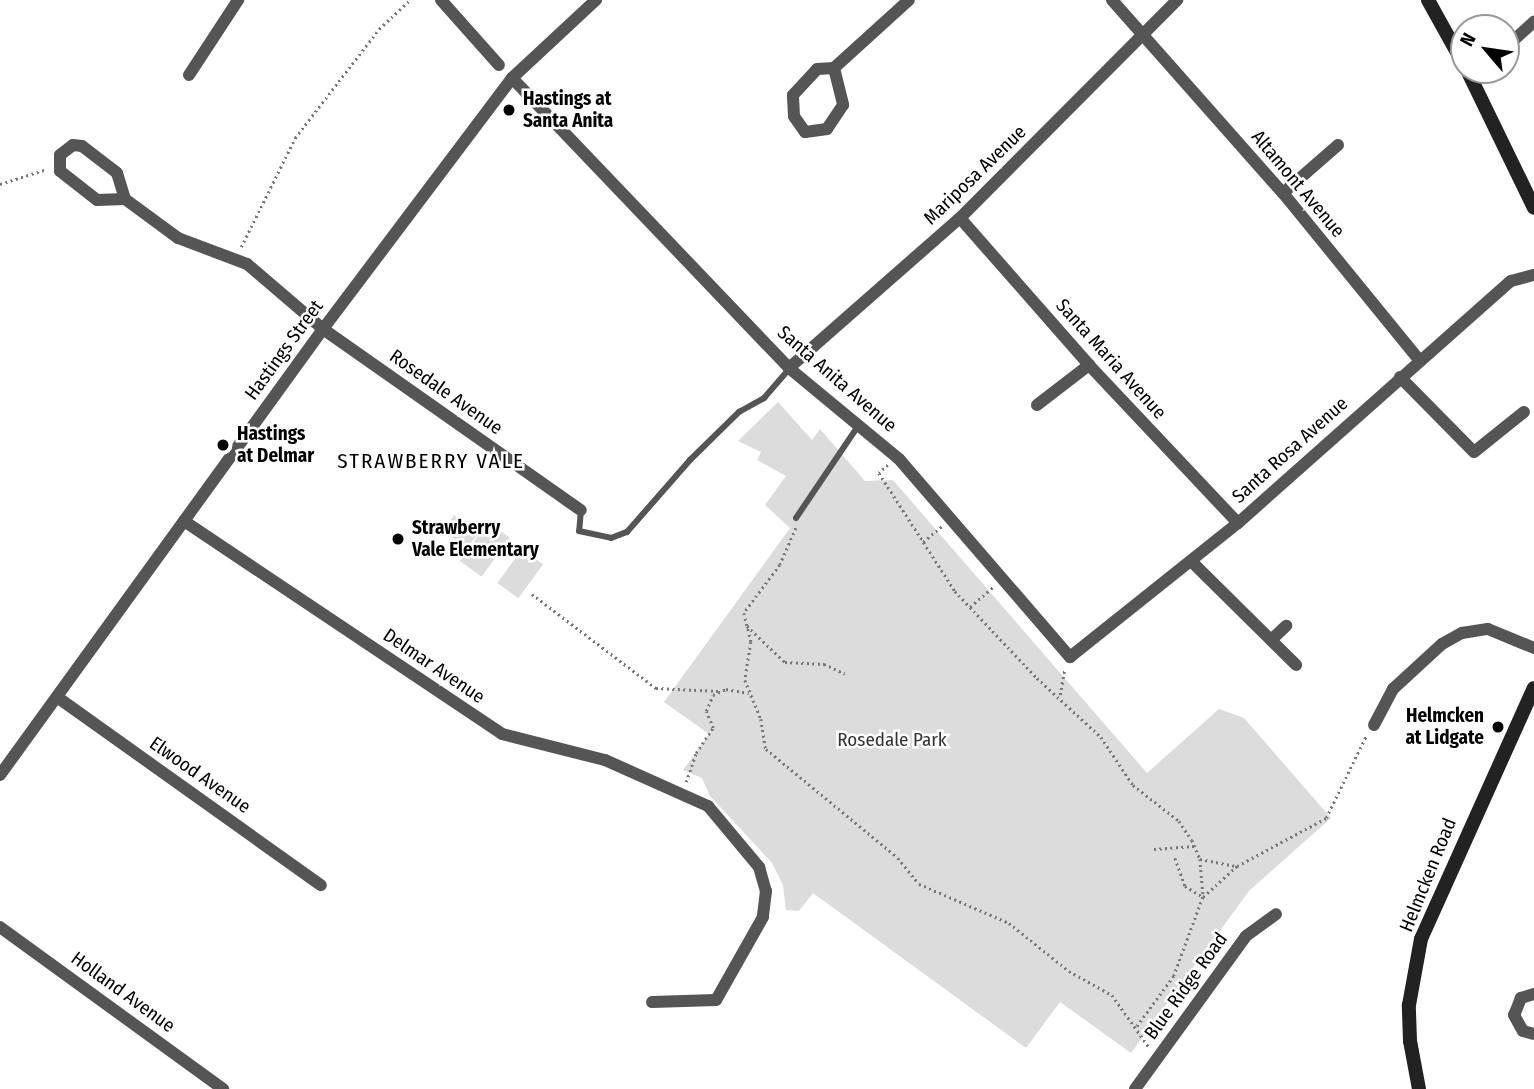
<!DOCTYPE html>
<html>
<head>
<meta charset="utf-8">
<style>
  body { margin:0 }
  #map { position:relative; width:1534px; height:1089px; overflow:hidden; background:#fff; font-family:"Fira Sans Condensed",sans-serif }
  div>[style] { position:absolute }
  [style*='--x'] { left:calc(var(--x)*1px); top:calc(var(--y)*1px); width:calc(var(--w)*1px); rotate:calc(var(--a)*1deg) }
  .green>* { inset:0; background:#dcdcdc; transform-origin:0 0 }
  .path>* { height:2.5px; margin-top:-1.25px; transform-origin:0; background:repeating-linear-gradient(90deg,#777 0 2px,transparent 0 5.5px) }
  .service>* { height:6px; margin:-3px; padding:0 3px; transform-origin:3px; border-radius:3px; background:#555 }
  .minor>* { height:12px; margin:-6px; padding:0 6px; transform-origin:6px; border-radius:6px; background:#555 }
  .secondary>* { height:14px; margin:-7px; padding:0 7px; transform-origin:7px; border-radius:7px; background:#222 }
  .dots>* { width:19px; height:19px; translate:-50% -50%; box-sizing:border-box; border:4px solid #fff; border-radius:50% }
  span { translate:-50% -50%; white-space:nowrap; text-align:center; line-height:1.15; -webkit-text-stroke:5px #fff; paint-order:stroke }
  .poi-label { font-size:19px; color:#000; font-weight:700 }
  .left { translate:0 -50%; text-align:left }
  .right { translate:-100% -50%; text-align:right }
  .street-label { font-size:19px; color:#000 }
  .park-label { font-size:19px; color:#333 }
  .neighbourhood-label { font-size:21px; color:#000; letter-spacing:2px }
  .north { position:absolute; left:1450px; top:14px; width:70px; height:70px; box-sizing:border-box; background:#fff; border:2px solid #999; border-radius:50%; rotate:299deg; font-size:19px; font-weight:700; line-height:28px; text-align:center; color:#000 }
  .north::after { content:''; display:block; margin:auto; width:24px; height:32px; background:#000; clip-path:polygon(50% 0,100% 100%,50% 72%,0 100%) }
</style>
</head>
<body>
<div id="map">
  <div class="green">
    <i style="clip-path:polygon(778px 402px,812px 440px,820px 429px,865px 481px,893px 480px,1147px 773px,1219px 709px,1244px 718px,1331px 818px,1249px 891px,1131px 1053px,1060px 1002px,1026px 1048px,813px 893px,799px 911px,786px 910px,783px 885px,772px 863px,710px 796px,702px 778px,683px 770px,709px 734px,664px 702px,790px 528px,765px 505px,786px 476px,757px 460px,761px 452px,738px 441px)"></i>
    <i style="clip-path:polygon(454px 515px,481px 530px,467px 548px,443px 531px)"></i>
    <i style="left:488px;top:522px;width:27px;height:48px;rotate:36deg"></i>
    <i style="left:522px;top:549px;width:26px;height:42px;rotate:36deg"></i>
  </div>
  <div class="path">
    <i style="--x:0;--y:184;--w:49;--a:-17.7"></i>
    <i style="--x:241;--y:247;--w:122;--a:-63.6"></i>
    <i style="--x:295;--y:138;--w:138;--a:-52.4"></i>
    <i style="--x:379;--y:29;--w:42;--a:-43.1"></i>
    <i style="--x:888;--y:465;--w:12;--a:138"></i>
    <i style="--x:879;--y:473;--w:140;--a:57.2"></i>
    <i style="--x:955;--y:591;--w:120;--a:46.7"></i>
    <i style="--x:1037;--y:678;--w:87;--a:42.7"></i>
    <i style="--x:1101;--y:737;--w:58;--a:56.3"></i>
    <i style="--x:1133;--y:785;--w:58;--a:38"></i>
    <i style="--x:1179;--y:821;--w:23;--a:56"></i>
    <i style="--x:1192;--y:840;--w:21;--a:67"></i>
    <i style="--x:1200;--y:859;--w:38;--a:85"></i>
    <i style="--x:1203;--y:897;--w:84;--a:110.2"></i>
    <i style="--x:1174;--y:976;--w:64;--a:126.2"></i>
    <i style="--x:796;--y:528;--w:40;--a:113.4"></i>
    <i style="--x:780;--y:565;--w:60;--a:126.9"></i>
    <i style="--x:744;--y:613;--w:30;--a:76"></i>
    <i style="--x:751;--y:642;--w:38;--a:99"></i>
    <i style="--x:745;--y:680;--w:42;--a:67.7"></i>
    <i style="--x:761;--y:719;--w:30;--a:81"></i>
    <i style="--x:766;--y:749;--w:171;--a:39.5"></i>
    <i style="--x:898;--y:858;--w:33;--a:51"></i>
    <i style="--x:919;--y:884;--w:98;--a:23.4"></i>
    <i style="--x:1009;--y:923;--w:77;--a:38.7"></i>
    <i style="--x:1069;--y:971;--w:49;--a:29.2"></i>
    <i style="--x:1112;--y:995;--w:64;--a:54.6"></i>
    <i style="--x:923;--y:542;--w:25;--a:-40"></i>
    <i style="--x:532;--y:594;--w:156;--a:37.2"></i>
    <i style="--x:656;--y:688;--w:62;--a:2.8"></i>
    <i style="--x:970;--y:607;--w:32;--a:-41"></i>
    <i style="--x:747;--y:626;--w:52;--a:43.5"></i>
    <i style="--x:785;--y:662;--w:39;--a:3"></i>
    <i style="--x:824;--y:664;--w:23;--a:25"></i>
    <i style="--x:1060;--y:695;--w:27;--a:-80"></i>
    <i style="--x:686;--y:782;--w:31;--a:-71"></i>
    <i style="--x:696;--y:753;--w:30;--a:-56"></i>
    <i style="--x:713;--y:728;--w:18;--a:-112"></i>
    <i style="--x:706;--y:711;--w:17;--a:-66"></i>
    <i style="--x:713;--y:695;--w:14;--a:-25"></i>
    <i style="--x:726;--y:689;--w:23;--a:10"></i>
    <i style="--x:1154;--y:849;--w:40;--a:-4.3"></i>
    <i style="--x:1175;--y:858;--w:30;--a:70"></i>
    <i style="--x:1185;--y:886;--w:21;--a:31"></i>
    <i style="--x:1203;--y:897;--w:46;--a:-42.4"></i>
    <i style="--x:1200;--y:859;--w:38;--a:11"></i>
    <i style="--x:1237;--y:866;--w:101;--a:-28.3"></i>
    <i style="--x:1326;--y:818;--w:91;--a:-64"></i>
  </div>
  <div class="service">
    <i style="--x:581;--y:510;--w:21;--a:95"></i>
    <i style="--x:579;--y:531;--w:33;--a:12"></i>
    <i style="--x:611;--y:538;--w:17;--a:-21"></i>
    <i style="--x:627;--y:532;--w:96;--a:-48.8"></i>
    <i style="--x:690;--y:460;--w:69;--a:-44.4"></i>
    <i style="--x:739;--y:412;--w:29;--a:-29"></i>
    <i style="--x:764;--y:398;--w:38;--a:-49"></i>
    <i style="--x:796;--y:518;--w:111;--a:-56"></i>
  </div>
  <div class="minor">
    <i style="--x:441;--y:0;--w:87;--a:48.3"></i>
    <i style="--x:1112;--y:0;--w:258;--a:48.5"></i>
    <i style="--x:1283;--y:193;--w:215;--a:50.8"></i>
    <i style="--x:1506;--y:47;--w:38;--a:-42"></i>
    <i style="--x:834;--y:68;--w:38;--a:76"></i>
    <i style="--x:843;--y:105;--w:29;--a:124"></i>
    <i style="--x:827;--y:129;--w:22;--a:172"></i>
    <i style="--x:805;--y:132;--w:19;--a:-125"></i>
    <i style="--x:794;--y:116;--w:21;--a:-93"></i>
    <i style="--x:793;--y:95;--w:35;--a:-47"></i>
    <i style="--x:817;--y:69;--w:17;--a:-3"></i>
    <i style="--x:834;--y:68;--w:101;--a:-42.2"></i>
    <i style="--x:189;--y:75;--w:90;--a:-56.8"></i>
    <i style="--x:512;--y:78;--w:401;--a:46.3"></i>
    <i style="--x:789;--y:368;--w:143;--a:39.6"></i>
    <i style="--x:899;--y:459;--w:262;--a:49.2"></i>
    <i style="--x:1070;--y:657;--w:215;--a:-38.6"></i>
    <i style="--x:1238;--y:523;--w:365;--a:-41.6"></i>
    <i style="--x:1511;--y:281;--w:24;--a:-15"></i>
    <i style="--x:1283;--y:193;--w:73;--a:-41.1"></i>
    <i style="--x:125;--y:199;--w:28;--a:178"></i>
    <i style="--x:97;--y:200;--w:47;--a:-141.9"></i>
    <i style="--x:60;--y:171;--w:16;--a:-90"></i>
    <i style="--x:60;--y:155;--w:16;--a:-38"></i>
    <i style="--x:73;--y:145;--w:9;--a:6"></i>
    <i style="--x:82;--y:146;--w:44;--a:37.6"></i>
    <i style="--x:117;--y:173;--w:27;--a:73"></i>
    <i style="--x:125;--y:199;--w:66;--a:36.3"></i>
    <i style="--x:178;--y:238;--w:74;--a:20.6"></i>
    <i style="--x:247;--y:264;--w:100;--a:40.5"></i>
    <i style="--x:323;--y:329;--w:315;--a:35.1"></i>
    <i style="--x:960;--y:218;--w:196;--a:48.7"></i>
    <i style="--x:1089;--y:365;--w:217;--a:46.7"></i>
    <i style="--x:789;--y:368;--w:227;--a:-41.3"></i>
    <i style="--x:960;--y:218;--w:308;--a:-45.1"></i>
    <i style="--x:1400;--y:377;--w:105;--a:45.4"></i>
    <i style="--x:1474;--y:452;--w:64;--a:-38.7"></i>
    <i style="--x:1037;--y:405;--w:66;--a:-37.6"></i>
    <i style="--x:184;--y:521;--w:383;--a:33.8"></i>
    <i style="--x:502;--y:734;--w:106;--a:14.2"></i>
    <i style="--x:605;--y:760;--w:113;--a:24.1"></i>
    <i style="--x:708;--y:806;--w:80;--a:50.1"></i>
    <i style="--x:759;--y:867;--w:25;--a:74"></i>
    <i style="--x:766;--y:891;--w:26;--a:97"></i>
    <i style="--x:763;--y:917;--w:95;--a:119.5"></i>
    <i style="--x:716;--y:1000;--w:64;--a:178.2"></i>
    <i style="--x:1191;--y:561;--w:148;--a:44.7"></i>
    <i style="--x:1271;--y:640;--w:21;--a:-43"></i>
    <i style="--x:57;--y:697;--w:324;--a:35.5"></i>
    <i style="--x:1374;--y:725;--w:41;--a:-62.2"></i>
    <i style="--x:1393;--y:689;--w:67;--a:-42.6"></i>
    <i style="--x:1442;--y:644;--w:23;--a:-29"></i>
    <i style="--x:1462;--y:633;--w:26;--a:-9"></i>
    <i style="--x:1488;--y:629;--w:50;--a:22.4"></i>
    <i style="--x:0;--y:775;--w:551;--a:-54.09"></i>
    <i style="--x:323;--y:329;--w:314;--a:-53"></i>
    <i style="--x:512;--y:78;--w:115;--a:-42.9"></i>
    <i style="--x:0;--y:927;--w:276;--a:36"></i>
    <i style="--x:1534;--y:994;--w:14;--a:163"></i>
    <i style="--x:1521;--y:998;--w:18;--a:112"></i>
    <i style="--x:1514;--y:1015;--w:18;--a:61"></i>
    <i style="--x:1523;--y:1031;--w:11;--a:15"></i>
    <i style="--x:1135;--y:1089;--w:189;--a:-54"></i>
    <i style="--x:1246;--y:936;--w:37;--a:-36"></i>
  </div>
  <div class="secondary">
    <i style="--x:1428;--y:0;--w:74;--a:61"></i>
    <i style="--x:1467;--y:70;--w:153;--a:64.1"></i>
    <i style="--x:1419;--y:1089;--w:49;--a:-100.6"></i>
    <i style="--x:1410;--y:1041;--w:36;--a:-92"></i>
    <i style="--x:1409;--y:1005;--w:67;--a:-79.7"></i>
    <i style="--x:1421;--y:939;--w:275;--a:-65.8"></i>
  </div>
  <div class="dots">
    <i style="left:509px;top:110px;background:#000"></i>
    <i style="left:223px;top:445px;background:#000"></i>
    <i style="left:398px;top:539px;background:#000"></i>
    <i style="left:1498px;top:727px;background:#000"></i>
  </div>
  <div class="poi-label">
    <span class="left" style="left:523px;top:110px">Hastings at<br>Santa Anita</span>
    <span class="left" style="left:237px;top:445px">Hastings<br>at Delmar</span>
    <span class="left" style="left:412px;top:539px">Strawberry<br>Vale Elementary</span>
    <span class="right" style="left:1484px;top:727px">Helmcken<br>at Lidgate</span>
  </div>
  <div class="street-label">
    <span style="left:975px;top:175px;rotate:-44deg">Mariposa Avenue</span>
    <span style="left:1298px;top:184px;rotate:50deg">Altamont Avenue</span>
    <span style="left:284px;top:350px;rotate:-54deg">Hastings Street</span>
    <span style="left:1111px;top:359px;rotate:48deg">Santa Maria Avenue</span>
    <span style="left:837px;top:379px;rotate:41deg">Santa Anita Avenue</span>
    <span style="left:446px;top:392px;rotate:35deg">Rosedale Avenue</span>
    <span style="left:1290px;top:450px;rotate:-42deg">Santa Rosa Avenue</span>
    <span style="left:434px;top:666px;rotate:34deg">Delmar Avenue</span>
    <span style="left:200px;top:775px;rotate:35deg">Elwood Avenue</span>
    <span style="left:1428px;top:875px;rotate:-68deg">Helmcken Road</span>
    <span style="left:1186px;top:986px;rotate:-54deg">Blue Ridge Road</span>
    <span style="left:123px;top:992px;rotate:36deg">Holland Avenue</span>
  </div>
  <div class="park-label">
    <span style="left:892px;top:740px">Rosedale Park</span>
  </div>
  <div class="neighbourhood-label">
    <span style="left:431px;top:461px">STRAWBERRY VALE</span>
  </div>
  <div class="north">N</div>
</div>
</body>
</html>
